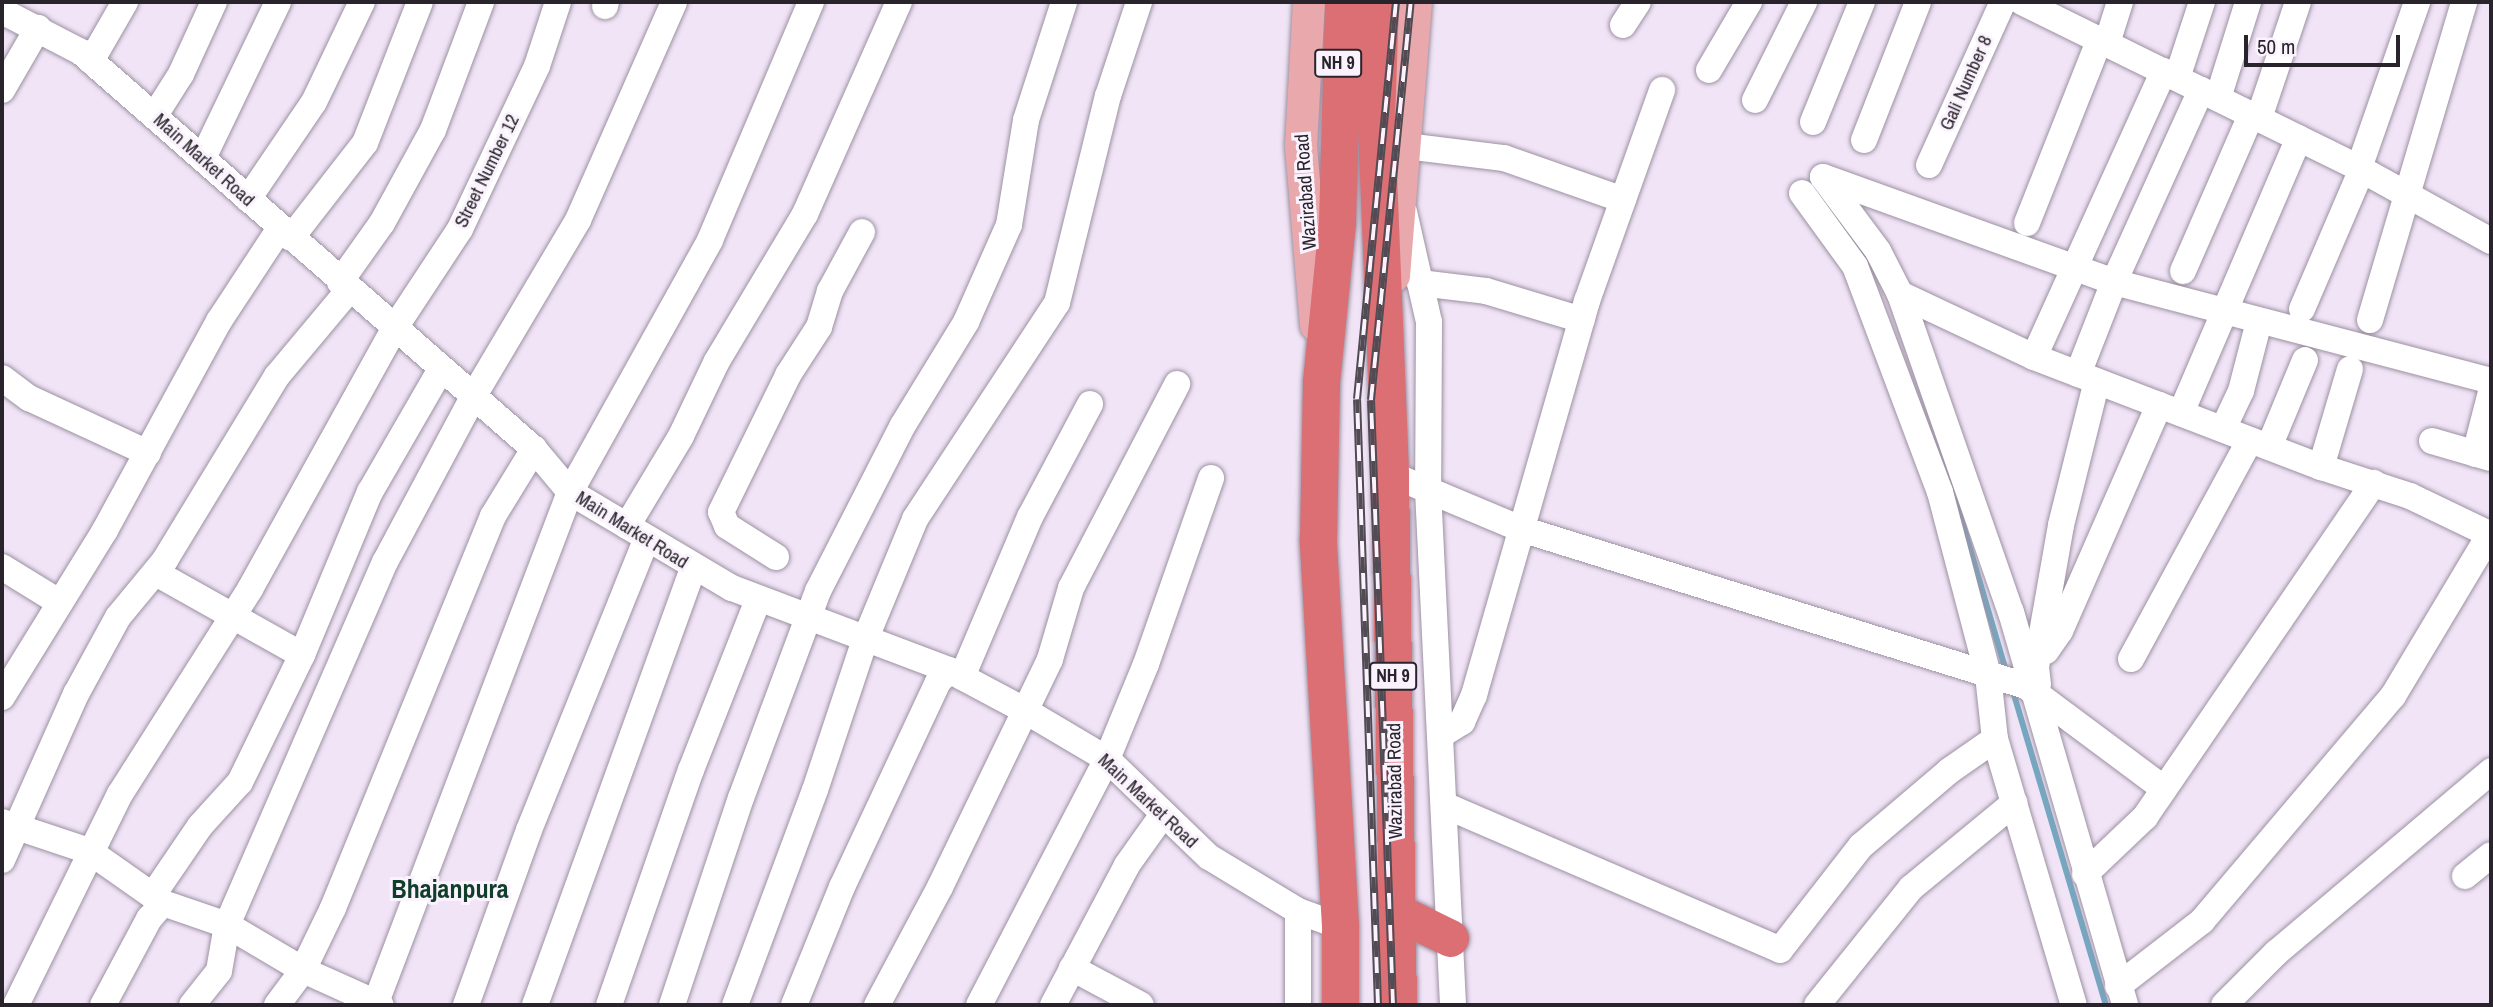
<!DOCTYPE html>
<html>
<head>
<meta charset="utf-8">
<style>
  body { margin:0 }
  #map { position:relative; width:2493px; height:1007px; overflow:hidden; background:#f0e4f6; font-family:"Archivo Narrow",sans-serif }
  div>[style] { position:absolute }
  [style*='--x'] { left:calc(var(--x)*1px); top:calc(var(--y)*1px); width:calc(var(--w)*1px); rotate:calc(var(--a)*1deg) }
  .stream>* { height:6px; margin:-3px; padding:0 3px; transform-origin:3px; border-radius:3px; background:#76a7c0 }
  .roads { filter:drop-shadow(0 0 2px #9c91a2) drop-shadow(0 0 2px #9c91a2) }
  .minor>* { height:26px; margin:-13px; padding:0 13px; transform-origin:13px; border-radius:13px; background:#fff }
  .major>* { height:32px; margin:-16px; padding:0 16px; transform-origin:16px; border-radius:16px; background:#e9a9ac }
  .highway>* { height:37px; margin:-18.5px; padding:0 18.5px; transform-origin:18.5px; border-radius:18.5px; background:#db6f74 }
  .rail>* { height:8px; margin-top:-4px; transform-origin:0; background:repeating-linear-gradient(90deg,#faf3fe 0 16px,#514b54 0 32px); box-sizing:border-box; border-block:2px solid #514b54 }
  span { translate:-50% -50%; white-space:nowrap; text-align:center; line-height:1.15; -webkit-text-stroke:6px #faf3fe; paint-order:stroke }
  .shield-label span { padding:2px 5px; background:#faf3fe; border:2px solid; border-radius:5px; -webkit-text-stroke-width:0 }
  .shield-label { font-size:18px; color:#29242b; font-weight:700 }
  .street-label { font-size:19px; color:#29242b }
  .district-label { font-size:26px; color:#113e2a; font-weight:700 }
  .frame { position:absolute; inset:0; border:4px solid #29242b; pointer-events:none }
  .scale { position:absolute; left:2244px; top:35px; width:156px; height:32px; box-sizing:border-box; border:4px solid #29242b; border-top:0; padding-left:9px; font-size:21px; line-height:24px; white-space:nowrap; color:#29242b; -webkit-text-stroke:5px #faf3fe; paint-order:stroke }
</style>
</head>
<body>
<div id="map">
  <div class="stream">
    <i style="--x:1956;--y:501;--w:177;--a:73.6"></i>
    <i style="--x:2012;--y:688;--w:331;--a:73.5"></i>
  </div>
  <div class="roads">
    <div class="minor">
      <i style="--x:2022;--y:2;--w:371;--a:26.2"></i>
      <i style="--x:2355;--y:166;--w:155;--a:28.9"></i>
      <i style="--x:605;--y:6;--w:4;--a:-76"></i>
      <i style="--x:2;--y:11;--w:89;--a:27.4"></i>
      <i style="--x:81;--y:52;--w:602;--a:41.23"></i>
      <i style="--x:534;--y:449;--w:56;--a:50.1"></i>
      <i style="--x:570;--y:492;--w:188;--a:30.7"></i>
      <i style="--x:732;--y:588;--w:232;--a:20.7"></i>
      <i style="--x:949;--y:670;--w:85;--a:28.1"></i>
      <i style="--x:1024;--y:710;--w:96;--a:30.6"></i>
      <i style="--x:1107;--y:759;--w:141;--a:43.9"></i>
      <i style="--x:1209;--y:857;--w:104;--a:31.2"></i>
      <i style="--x:1298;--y:911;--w:45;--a:19.7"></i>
      <i style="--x:1623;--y:25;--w:27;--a:-57"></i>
      <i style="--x:2107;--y:43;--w:43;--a:-72.4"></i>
      <i style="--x:91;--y:61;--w:68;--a:-60"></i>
      <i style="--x:1709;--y:70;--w:79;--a:-59.5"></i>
      <i style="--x:2177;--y:78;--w:80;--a:-71.8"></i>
      <i style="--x:2;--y:90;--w:72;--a:-59.9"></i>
      <i style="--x:2218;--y:98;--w:101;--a:-72.6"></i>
      <i style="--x:1755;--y:100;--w:110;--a:-63.4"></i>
      <i style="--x:155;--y:115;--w:49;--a:-57.6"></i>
      <i style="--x:181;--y:74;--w:79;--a:-65.4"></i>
      <i style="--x:2259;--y:118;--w:122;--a:-71.4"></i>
      <i style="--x:1813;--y:122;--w:130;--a:-67.8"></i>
      <i style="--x:1864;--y:140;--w:148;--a:-68.6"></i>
      <i style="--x:1406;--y:146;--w:99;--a:7"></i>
      <i style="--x:1504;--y:158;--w:126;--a:19.4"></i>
      <i style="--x:203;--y:158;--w:173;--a:-64.3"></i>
      <i style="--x:1929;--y:165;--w:179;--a:-65.6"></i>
      <i style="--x:2359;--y:168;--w:176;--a:-70.7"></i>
      <i style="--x:1823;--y:177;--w:92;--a:53.4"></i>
      <i style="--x:1878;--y:251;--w:48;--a:62.9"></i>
      <i style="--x:1900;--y:294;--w:337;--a:70.8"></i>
      <i style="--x:2011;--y:612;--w:409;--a:73.8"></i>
      <i style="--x:1823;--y:177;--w:309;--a:19.8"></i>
      <i style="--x:2114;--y:282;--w:390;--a:14.7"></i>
      <i style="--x:1802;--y:193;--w:90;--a:54"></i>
      <i style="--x:1855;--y:266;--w:241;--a:69.4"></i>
      <i style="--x:1940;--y:492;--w:189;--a:75.3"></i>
      <i style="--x:1988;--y:675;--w:64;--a:83.8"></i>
      <i style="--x:1995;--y:739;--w:277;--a:73.5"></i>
      <i style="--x:248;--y:199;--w:117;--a:-55.8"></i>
      <i style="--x:314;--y:102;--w:111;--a:-64.4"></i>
      <i style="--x:1404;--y:212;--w:113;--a:77.2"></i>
      <i style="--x:1429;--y:322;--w:168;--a:90.3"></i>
      <i style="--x:1428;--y:490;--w:516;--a:87.22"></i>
      <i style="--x:2027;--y:223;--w:198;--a:-68.4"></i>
      <i style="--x:291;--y:238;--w:120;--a:-52.1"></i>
      <i style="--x:365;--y:143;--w:151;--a:-68.7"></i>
      <i style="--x:2183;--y:271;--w:170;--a:-66.4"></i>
      <i style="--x:340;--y:282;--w:72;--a:-54.6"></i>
      <i style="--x:382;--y:223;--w:106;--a:-61.3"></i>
      <i style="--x:433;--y:130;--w:137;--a:-69.4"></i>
      <i style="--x:1420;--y:283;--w:66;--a:6.9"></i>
      <i style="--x:1486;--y:291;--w:100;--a:16.8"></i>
      <i style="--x:1900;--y:294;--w:148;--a:25.2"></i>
      <i style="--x:2034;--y:357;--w:307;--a:21"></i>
      <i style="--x:2321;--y:467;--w:94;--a:18"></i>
      <i style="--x:2410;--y:496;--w:90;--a:25.7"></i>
      <i style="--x:2302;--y:309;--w:152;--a:-66.8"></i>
      <i style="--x:2370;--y:320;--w:332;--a:-73.5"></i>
      <i style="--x:2034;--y:357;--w:314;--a:-65.6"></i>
      <i style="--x:2078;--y:374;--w:99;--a:-68.6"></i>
      <i style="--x:2114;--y:282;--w:211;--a:-65.6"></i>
      <i style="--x:2;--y:378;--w:34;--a:37"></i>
      <i style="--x:29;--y:398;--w:131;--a:24.8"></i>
      <i style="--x:2181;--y:413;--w:299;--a:-66.8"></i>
      <i style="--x:2223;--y:429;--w:42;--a:-64.7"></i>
      <i style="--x:2241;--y:391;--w:60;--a:-75.5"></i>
      <i style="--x:2432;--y:441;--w:60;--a:16.3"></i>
      <i style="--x:2269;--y:447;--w:94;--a:-67.5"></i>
      <i style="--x:2475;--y:454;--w:64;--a:-75.5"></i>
      <i style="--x:2321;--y:467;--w:102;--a:-73.5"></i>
      <i style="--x:1390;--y:474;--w:142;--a:22.8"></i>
      <i style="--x:1521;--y:529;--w:529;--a:17.27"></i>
      <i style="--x:2026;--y:686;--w:172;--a:36.7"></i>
      <i style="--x:627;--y:526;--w:105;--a:-59"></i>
      <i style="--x:681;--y:436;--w:83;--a:-64.4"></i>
      <i style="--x:717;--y:361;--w:171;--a:-59.1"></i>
      <i style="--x:805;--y:214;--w:232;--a:-66.1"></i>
      <i style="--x:776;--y:557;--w:58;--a:-147.7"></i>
      <i style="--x:727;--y:526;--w:15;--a:-113"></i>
      <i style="--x:721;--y:512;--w:153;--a:-63.9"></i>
      <i style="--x:788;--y:375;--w:57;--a:-57.1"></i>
      <i style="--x:819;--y:327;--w:38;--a:-73"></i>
      <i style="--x:830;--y:291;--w:67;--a:-61.5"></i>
      <i style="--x:2;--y:567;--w:67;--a:31.6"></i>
      <i style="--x:156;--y:573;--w:167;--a:29.3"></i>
      <i style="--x:2046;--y:651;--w:24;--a:-55"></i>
      <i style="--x:2060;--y:631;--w:247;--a:-66.3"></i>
      <i style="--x:2131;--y:659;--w:249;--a:-61.5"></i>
      <i style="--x:962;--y:677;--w:174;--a:-67"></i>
      <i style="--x:1030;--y:517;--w:128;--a:-62"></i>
      <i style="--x:2038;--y:684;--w:17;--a:-97"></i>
      <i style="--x:2036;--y:667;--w:144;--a:-80"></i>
      <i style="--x:2061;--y:525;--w:148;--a:-76"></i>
      <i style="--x:2;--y:697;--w:196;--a:-58.3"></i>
      <i style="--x:105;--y:530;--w:238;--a:-61.4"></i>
      <i style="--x:219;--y:321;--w:111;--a:-56.7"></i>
      <i style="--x:1441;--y:735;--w:25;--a:-32"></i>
      <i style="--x:1462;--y:722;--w:30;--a:-66"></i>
      <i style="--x:1474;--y:695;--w:410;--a:-74"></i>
      <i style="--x:1587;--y:301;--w:224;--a:-70.4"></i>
      <i style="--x:1444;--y:805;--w:366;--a:23.3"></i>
      <i style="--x:1780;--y:950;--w:132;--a:-52.1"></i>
      <i style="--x:1861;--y:846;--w:116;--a:-40.4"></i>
      <i style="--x:1949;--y:771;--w:56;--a:-34.8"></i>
      <i style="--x:2;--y:822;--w:92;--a:18.4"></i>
      <i style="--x:89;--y:851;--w:90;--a:35.1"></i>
      <i style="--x:163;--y:903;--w:68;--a:19"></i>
      <i style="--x:227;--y:925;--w:88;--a:30.6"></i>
      <i style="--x:303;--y:970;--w:85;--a:24.2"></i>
      <i style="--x:2;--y:860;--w:182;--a:-66"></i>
      <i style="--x:76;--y:694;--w:88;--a:-61.4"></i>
      <i style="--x:118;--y:617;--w:74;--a:-50.5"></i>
      <i style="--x:165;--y:560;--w:215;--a:-58.7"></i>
      <i style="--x:277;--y:376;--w:112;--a:-50.1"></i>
      <i style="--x:2085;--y:874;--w:83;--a:-43.5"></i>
      <i style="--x:2145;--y:817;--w:405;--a:-55.6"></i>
      <i style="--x:2465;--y:876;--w:33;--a:-39"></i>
      <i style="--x:153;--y:895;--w:83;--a:-55.7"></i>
      <i style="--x:200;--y:826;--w:59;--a:-47.7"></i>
      <i style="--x:240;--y:782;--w:141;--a:-64"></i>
      <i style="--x:302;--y:655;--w:177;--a:-67.4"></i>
      <i style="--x:370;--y:492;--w:142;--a:-60"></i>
      <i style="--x:1298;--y:911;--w:94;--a:90"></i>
      <i style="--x:1072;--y:968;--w:78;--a:28.2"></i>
      <i style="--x:2118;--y:986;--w:106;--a:-37.7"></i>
      <i style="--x:2202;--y:921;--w:295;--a:-49.7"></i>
      <i style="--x:2393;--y:696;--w:189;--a:-59.1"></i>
      <i style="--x:16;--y:1005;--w:235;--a:-63.8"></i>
      <i style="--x:120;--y:794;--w:243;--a:-57.6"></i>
      <i style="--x:250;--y:589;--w:297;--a:-61"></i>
      <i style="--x:394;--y:329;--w:120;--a:-56.6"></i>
      <i style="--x:460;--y:229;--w:180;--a:-64.7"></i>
      <i style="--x:537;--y:66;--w:67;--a:-71.8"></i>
      <i style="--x:103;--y:1005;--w:98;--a:-61.9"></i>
      <i style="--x:149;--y:919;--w:21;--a:-49"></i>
      <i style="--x:192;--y:1005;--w:43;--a:-51.5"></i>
      <i style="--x:219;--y:971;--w:47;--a:-80.1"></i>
      <i style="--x:227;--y:925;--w:396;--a:-66.5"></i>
      <i style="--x:385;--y:562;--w:187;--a:-61.9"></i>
      <i style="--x:473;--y:397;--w:206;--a:-59.3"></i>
      <i style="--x:578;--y:220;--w:238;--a:-66.2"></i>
      <i style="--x:277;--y:1005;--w:44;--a:-53.4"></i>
      <i style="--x:303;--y:970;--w:69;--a:-64.2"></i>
      <i style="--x:333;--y:908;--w:423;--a:-67.8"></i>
      <i style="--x:493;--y:516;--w:79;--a:-58.5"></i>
      <i style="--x:375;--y:1005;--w:549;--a:-69.19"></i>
      <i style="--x:570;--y:492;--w:288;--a:-60.9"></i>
      <i style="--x:710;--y:240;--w:259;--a:-67"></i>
      <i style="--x:466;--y:1005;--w:186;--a:-70.2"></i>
      <i style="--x:529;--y:830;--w:315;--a:-68"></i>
      <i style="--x:535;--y:1005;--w:465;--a:-70.1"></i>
      <i style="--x:609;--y:1005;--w:249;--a:-70.8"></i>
      <i style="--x:691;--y:770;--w:183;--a:-68.5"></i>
      <i style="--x:672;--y:1005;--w:218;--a:-71.6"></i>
      <i style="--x:741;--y:798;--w:221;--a:-69.6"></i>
      <i style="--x:818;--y:591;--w:186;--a:-62.9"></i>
      <i style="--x:903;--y:425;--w:121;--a:-58.5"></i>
      <i style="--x:966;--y:322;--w:106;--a:-66.1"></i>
      <i style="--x:1009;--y:225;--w:106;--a:-80.8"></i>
      <i style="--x:1026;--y:120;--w:124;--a:-72.1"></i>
      <i style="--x:735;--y:1005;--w:229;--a:-69.6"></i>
      <i style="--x:815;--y:790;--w:158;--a:-71.6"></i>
      <i style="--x:865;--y:640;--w:131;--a:-67.5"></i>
      <i style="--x:915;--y:519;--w:258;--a:-56.7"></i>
      <i style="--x:1057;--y:303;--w:213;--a:-76.2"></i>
      <i style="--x:1108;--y:96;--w:99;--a:-71.7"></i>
      <i style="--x:794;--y:1005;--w:127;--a:-67.9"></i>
      <i style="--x:842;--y:887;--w:226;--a:-64.9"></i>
      <i style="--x:938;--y:682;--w:16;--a:-47"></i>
      <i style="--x:877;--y:1005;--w:134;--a:-61.9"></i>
      <i style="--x:940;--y:887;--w:253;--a:-64.2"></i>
      <i style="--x:1050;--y:659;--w:74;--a:-73.5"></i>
      <i style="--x:1071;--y:588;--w:230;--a:-62.5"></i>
      <i style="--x:979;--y:1005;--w:277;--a:-62.5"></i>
      <i style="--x:1107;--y:759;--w:103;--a:-67.7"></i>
      <i style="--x:1146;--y:664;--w:197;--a:-70.7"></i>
      <i style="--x:1053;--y:1005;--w:158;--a:-62.1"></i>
      <i style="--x:1127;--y:865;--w:60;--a:-54.5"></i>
      <i style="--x:1817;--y:1005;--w:150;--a:-51.2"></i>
      <i style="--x:1911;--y:888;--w:134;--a:-39.5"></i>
      <i style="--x:2224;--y:1005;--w:74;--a:-45"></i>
      <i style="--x:2276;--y:953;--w:282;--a:-40.2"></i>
    </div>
    <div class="major">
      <i style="--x:1309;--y:2;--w:144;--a:93.2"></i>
      <i style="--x:1301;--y:146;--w:180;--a:85.2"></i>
      <i style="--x:1394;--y:276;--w:275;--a:-85.4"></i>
    </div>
    <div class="highway">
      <i style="--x:1380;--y:2;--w:122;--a:91.9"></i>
      <i style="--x:1376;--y:124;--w:350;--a:87.7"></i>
      <i style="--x:1390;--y:474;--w:531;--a:89.14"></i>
      <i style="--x:1397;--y:912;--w:59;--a:26.1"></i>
      <i style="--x:1340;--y:1005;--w:79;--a:-90"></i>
      <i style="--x:1340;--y:926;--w:388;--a:-93.3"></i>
      <i style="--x:1318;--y:539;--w:157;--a:-88.9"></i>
      <i style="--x:1321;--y:382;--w:161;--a:-84.3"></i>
      <i style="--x:1337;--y:222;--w:220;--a:-88.4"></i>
    </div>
  </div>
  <div class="rail">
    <i style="--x:1378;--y:1005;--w:606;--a:-91.98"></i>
    <i style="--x:1357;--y:399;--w:399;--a:-84.4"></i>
    <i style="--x:1393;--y:1005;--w:605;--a:-92.08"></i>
    <i style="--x:1371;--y:400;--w:400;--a:-84.3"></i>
  </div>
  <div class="shield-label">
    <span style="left:1338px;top:63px">NH 9</span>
    <span style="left:1393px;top:676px">NH 9</span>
  </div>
  <div class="street-label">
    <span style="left:1966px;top:83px;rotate:-66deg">Gali Number 8</span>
    <span style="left:204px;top:160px;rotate:42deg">Main Market Road</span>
    <span style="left:487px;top:171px;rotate:-64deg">Street Number 12</span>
    <span style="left:1306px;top:192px;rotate:-94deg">Wazirabad Road</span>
    <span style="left:632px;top:530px;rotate:32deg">Main Market Road</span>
    <span style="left:1395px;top:781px;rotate:-91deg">Wazirabad Road</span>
    <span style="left:1148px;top:801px;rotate:43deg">Main Market Road</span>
  </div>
  <div class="district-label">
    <span style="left:450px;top:889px">Bhajanpura</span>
  </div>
  <div class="frame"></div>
  <div class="scale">50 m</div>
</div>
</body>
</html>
